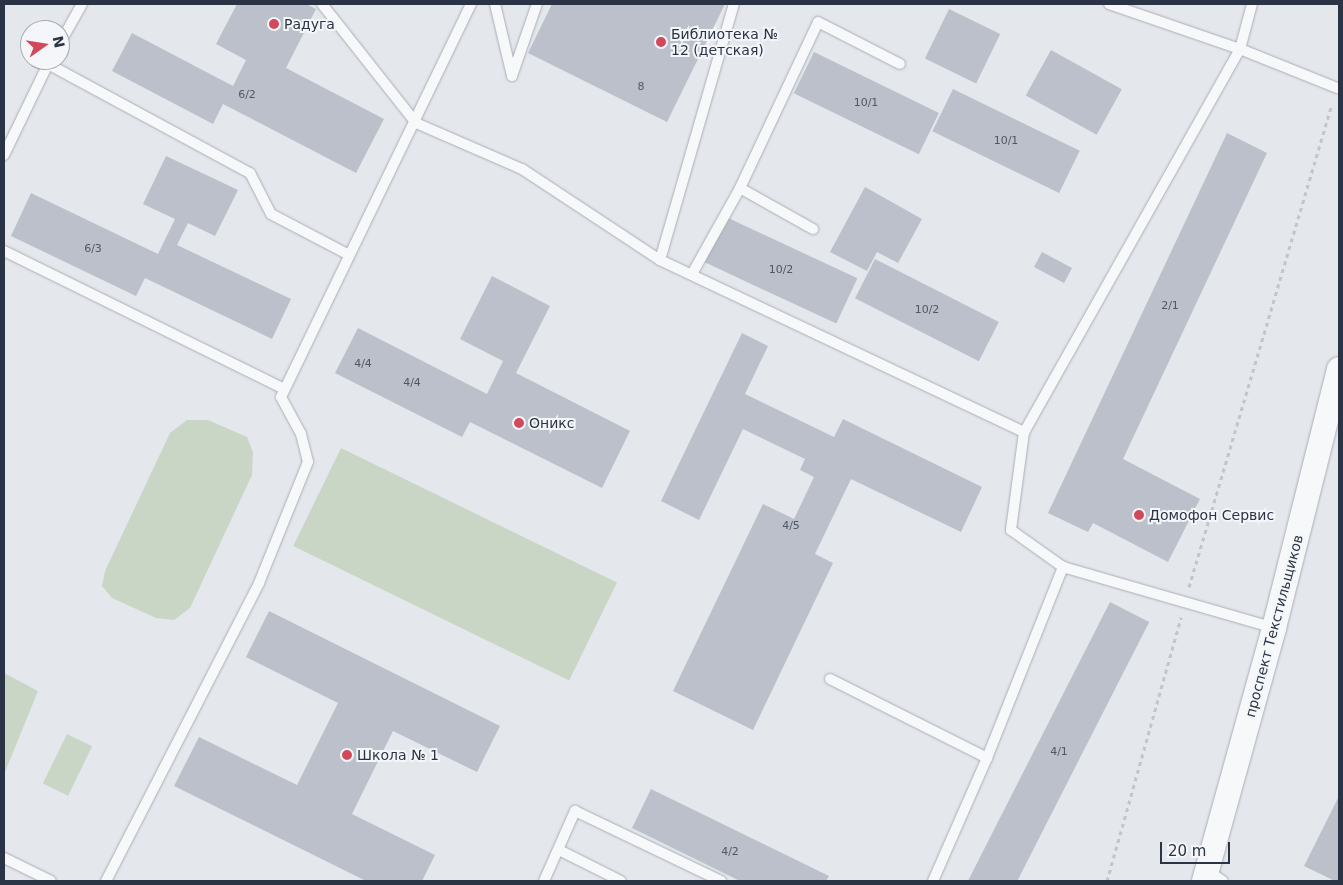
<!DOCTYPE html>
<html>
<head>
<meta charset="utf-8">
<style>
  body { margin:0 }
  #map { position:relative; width:1343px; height:885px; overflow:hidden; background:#e4e7ec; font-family:"DejaVu Sans",sans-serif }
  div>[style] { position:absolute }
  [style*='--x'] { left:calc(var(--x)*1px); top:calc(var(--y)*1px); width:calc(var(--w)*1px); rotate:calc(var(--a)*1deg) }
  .green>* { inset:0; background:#c9d6c5; transform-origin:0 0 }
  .building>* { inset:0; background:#bbc0ca; transform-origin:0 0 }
  .path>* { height:3px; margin-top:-1.5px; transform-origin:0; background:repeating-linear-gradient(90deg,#c2c5cb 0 4px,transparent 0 8px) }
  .roads { filter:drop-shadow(0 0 1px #a9aeb7) drop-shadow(0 0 1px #a9aeb7) }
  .service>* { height:10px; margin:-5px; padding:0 5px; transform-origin:5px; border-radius:5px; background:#f7f8fa }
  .tertiary>* { height:24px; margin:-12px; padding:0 12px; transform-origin:12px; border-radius:12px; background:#f7f8fa }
  .dots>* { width:14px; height:14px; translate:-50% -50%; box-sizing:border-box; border:2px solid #f4f6f9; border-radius:50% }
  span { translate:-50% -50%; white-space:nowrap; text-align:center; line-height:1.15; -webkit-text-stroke:4px #f4f6f9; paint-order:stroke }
  .number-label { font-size:11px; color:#4f5766 }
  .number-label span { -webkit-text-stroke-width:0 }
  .poi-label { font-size:14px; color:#2b3445 }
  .left { translate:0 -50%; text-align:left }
  .street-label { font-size:14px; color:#2b3445 }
  .frame { position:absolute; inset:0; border:5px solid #2b3445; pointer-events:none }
  .north { position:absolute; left:20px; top:20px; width:50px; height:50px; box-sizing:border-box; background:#f4f6f9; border:1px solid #a4a8b1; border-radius:50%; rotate:77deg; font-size:14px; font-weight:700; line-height:20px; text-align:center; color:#2b3445 }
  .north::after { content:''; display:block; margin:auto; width:18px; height:22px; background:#d1495b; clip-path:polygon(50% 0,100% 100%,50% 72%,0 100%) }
  .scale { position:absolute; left:1160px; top:842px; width:70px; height:22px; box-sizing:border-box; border:2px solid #2b3445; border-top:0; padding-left:6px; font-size:15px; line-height:18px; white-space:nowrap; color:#2b3445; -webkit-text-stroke:4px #f4f6f9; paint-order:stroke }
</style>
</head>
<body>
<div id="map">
  <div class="green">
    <i style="clip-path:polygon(187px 420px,208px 420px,247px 437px,253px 452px,252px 475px,190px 608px,174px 620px,156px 618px,112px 598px,102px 586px,105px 571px,170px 433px)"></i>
    <i style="left:341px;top:448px;width:307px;height:109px;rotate:26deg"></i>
    <i style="clip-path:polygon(4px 673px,38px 691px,5px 772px,4px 772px)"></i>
    <i style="left:67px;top:734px;width:28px;height:55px;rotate:26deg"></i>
  </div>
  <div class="building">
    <i style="clip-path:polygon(237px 4px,306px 4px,316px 9px,286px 68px,384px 119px,356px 173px,223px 104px,213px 124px,112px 71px,132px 33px,233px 86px,246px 60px,216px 44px)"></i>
    <i style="clip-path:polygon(552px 4px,725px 4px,667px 122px,528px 53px)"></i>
    <i style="left:949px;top:9px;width:57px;height:55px;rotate:26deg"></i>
    <i style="left:1051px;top:50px;width:81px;height:52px;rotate:29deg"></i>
    <i style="left:814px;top:52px;width:139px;height:46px;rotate:26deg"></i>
    <i style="left:953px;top:89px;width:141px;height:47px;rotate:26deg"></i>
    <i style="clip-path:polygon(1227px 133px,1267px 153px,1123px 459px,1200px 499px,1168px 562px,1093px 523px,1088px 532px,1048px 513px)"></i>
    <i style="clip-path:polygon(166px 156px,238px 190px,215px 236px,188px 223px,177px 245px,291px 299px,272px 339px,145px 278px,136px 296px,11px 236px,31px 193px,158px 254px,175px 219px,143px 204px)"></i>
    <i style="clip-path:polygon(865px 187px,922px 219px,898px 263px,877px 252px,867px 271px,830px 252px)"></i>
    <i style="left:726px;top:217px;width:145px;height:50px;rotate:25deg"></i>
    <i style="left:1042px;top:252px;width:34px;height:17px;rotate:28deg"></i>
    <i style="left:875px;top:259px;width:139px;height:44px;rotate:27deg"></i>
    <i style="clip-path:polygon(492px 276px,550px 306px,516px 373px,630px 431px,602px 488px,470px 422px,462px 437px,335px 373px,358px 328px,487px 394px,503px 361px,460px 339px)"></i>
    <i style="clip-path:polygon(742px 333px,768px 346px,745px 394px,834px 437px,843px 419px,982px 487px,961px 532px,851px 479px,815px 554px,833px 563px,753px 730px,673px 691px,763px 504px,794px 519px,814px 477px,800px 470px,805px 459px,743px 429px,699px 520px,661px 501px)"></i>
    <i style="left:1110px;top:602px;width:44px;height:313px;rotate:27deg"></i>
    <i style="clip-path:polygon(269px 611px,500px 726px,477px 772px,393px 731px,352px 814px,435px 855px,422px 881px,366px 881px,174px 786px,199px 737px,297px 785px,338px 703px,246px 657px)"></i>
    <i style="clip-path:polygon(651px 789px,829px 876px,826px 881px,740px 881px,632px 828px)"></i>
    <i style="clip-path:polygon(1339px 796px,1339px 881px,1335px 881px,1304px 866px)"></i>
  </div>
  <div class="path">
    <i style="--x:1189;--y:587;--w:504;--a:-73.51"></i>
    <i style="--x:1107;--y:881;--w:274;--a:-74.3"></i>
  </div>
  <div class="roads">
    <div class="service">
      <i style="--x:322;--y:4;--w:152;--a:51.7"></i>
      <i style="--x:416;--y:123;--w:116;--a:23.5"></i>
      <i style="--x:522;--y:169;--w:165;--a:33.4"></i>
      <i style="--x:660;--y:260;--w:403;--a:25.3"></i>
      <i style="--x:495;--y:4;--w:74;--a:76.7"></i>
      <i style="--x:512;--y:76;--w:76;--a:-70.9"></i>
      <i style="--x:1109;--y:4;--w:139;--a:19"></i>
      <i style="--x:1240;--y:49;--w:105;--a:21.9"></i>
      <i style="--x:1252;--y:4;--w:47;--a:104.9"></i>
      <i style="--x:1240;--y:49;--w:440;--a:119.4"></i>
      <i style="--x:1024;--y:432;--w:99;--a:97.6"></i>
      <i style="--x:1011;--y:530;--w:64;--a:35.4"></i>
      <i style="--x:1063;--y:567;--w:220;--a:16.1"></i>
      <i style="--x:60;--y:43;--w:45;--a:-60.6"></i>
      <i style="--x:48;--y:64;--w:230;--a:28.4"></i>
      <i style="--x:250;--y:173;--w:46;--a:62.9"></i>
      <i style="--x:271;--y:214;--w:88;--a:27.7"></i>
      <i style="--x:4;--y:155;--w:106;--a:-64.2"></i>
      <i style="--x:740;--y:188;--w:84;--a:29.3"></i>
      <i style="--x:4;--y:251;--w:312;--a:26.2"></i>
      <i style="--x:660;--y:260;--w:266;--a:-73.9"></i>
      <i style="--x:692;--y:274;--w:98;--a:-60.8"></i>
      <i style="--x:740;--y:188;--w:183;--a:-64.8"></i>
      <i style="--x:818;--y:22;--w:92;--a:27.1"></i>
      <i style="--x:830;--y:679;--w:176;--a:26.7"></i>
      <i style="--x:559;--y:850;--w:69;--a:26.6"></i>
      <i style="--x:4;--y:858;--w:52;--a:26.1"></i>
      <i style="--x:1208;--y:871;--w:18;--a:34"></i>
      <i style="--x:106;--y:881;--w:335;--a:-62.8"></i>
      <i style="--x:259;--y:583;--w:131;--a:-68"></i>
      <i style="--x:308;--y:462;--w:29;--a:-104"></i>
      <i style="--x:301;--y:434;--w:42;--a:-118.4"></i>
      <i style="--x:281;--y:397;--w:437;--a:-64.2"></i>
      <i style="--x:544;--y:881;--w:77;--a:-66.1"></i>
      <i style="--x:575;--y:811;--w:162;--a:25.6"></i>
      <i style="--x:933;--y:881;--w:134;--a:-66.3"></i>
      <i style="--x:987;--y:758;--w:206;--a:-68.3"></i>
    </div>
    <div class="tertiary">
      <i style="--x:1204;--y:881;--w:263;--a:-74.5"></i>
      <i style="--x:1274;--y:628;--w:267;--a:-75.9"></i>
    </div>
  </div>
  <div class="dots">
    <i style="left:274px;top:24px;background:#d1495b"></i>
    <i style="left:661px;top:42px;background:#d1495b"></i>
    <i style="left:519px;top:423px;background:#d1495b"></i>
    <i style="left:1139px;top:515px;background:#d1495b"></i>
    <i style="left:347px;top:755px;background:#d1495b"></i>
  </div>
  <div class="number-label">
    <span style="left:641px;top:87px">8</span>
    <span style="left:247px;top:95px">6/2</span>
    <span style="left:866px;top:103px">10/1</span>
    <span style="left:1006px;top:141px">10/1</span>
    <span style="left:93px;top:249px">6/3</span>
    <span style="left:781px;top:270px">10/2</span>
    <span style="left:1170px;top:306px">2/1</span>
    <span style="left:927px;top:310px">10/2</span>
    <span style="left:363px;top:364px">4/4</span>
    <span style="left:412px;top:383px">4/4</span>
    <span style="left:791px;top:526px">4/5</span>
    <span style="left:1059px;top:752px">4/1</span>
    <span style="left:730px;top:852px">4/2</span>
  </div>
  <div class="poi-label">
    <span class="left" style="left:284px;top:24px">Радуга</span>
    <span class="left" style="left:671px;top:42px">Библиотека №<br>12 (детская)</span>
    <span class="left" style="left:529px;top:423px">Оникс</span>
    <span class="left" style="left:1149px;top:515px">Домофон Сервис</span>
    <span class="left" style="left:357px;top:755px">Школа № 1</span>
  </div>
  <div class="street-label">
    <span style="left:1274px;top:626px;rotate:-75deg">проспект Текстильщиков</span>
  </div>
  <div class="frame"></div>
  <div class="north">N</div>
  <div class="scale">20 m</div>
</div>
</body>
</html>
